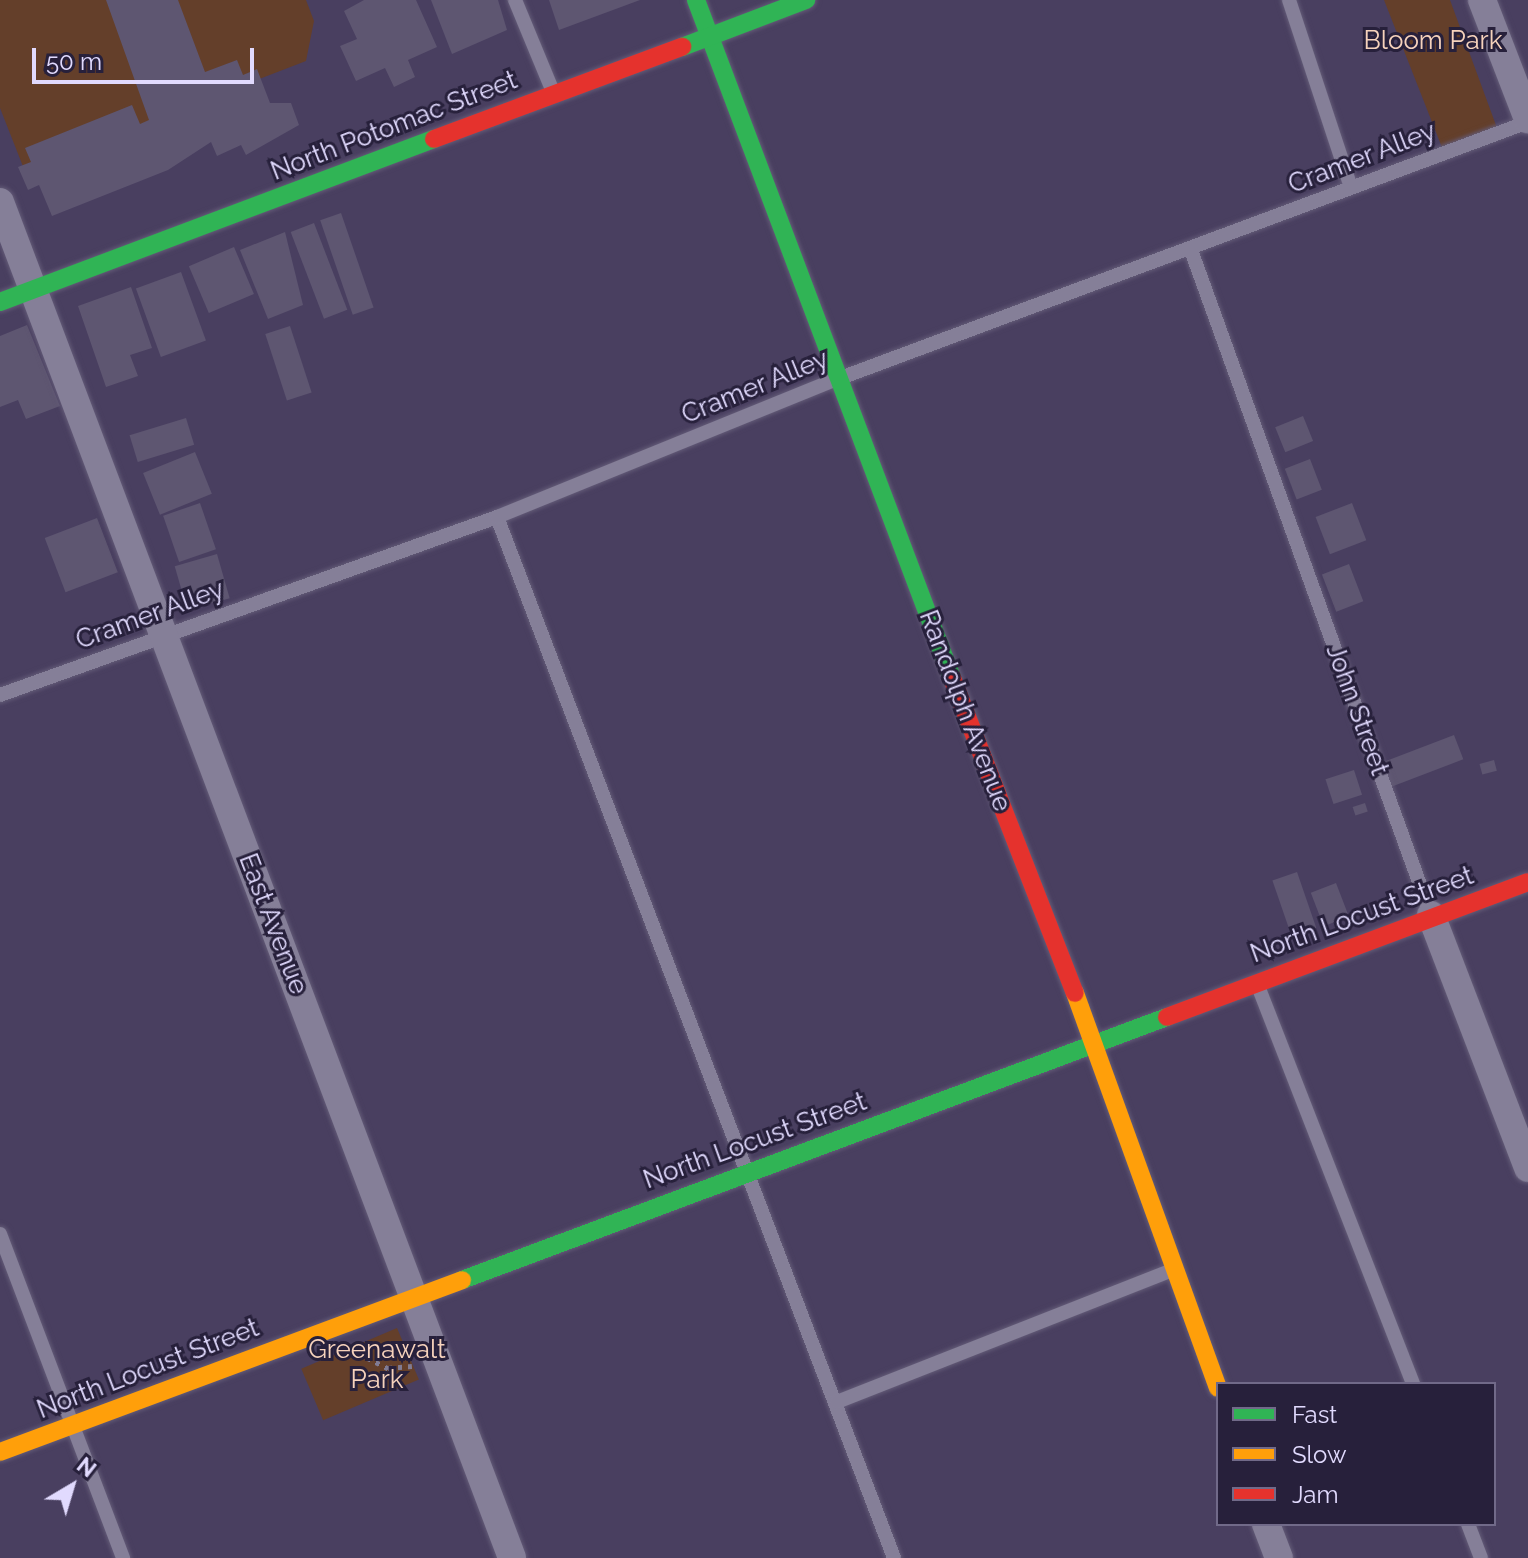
<!DOCTYPE html>
<html>
<head>
<meta charset="utf-8">
<style>
  body { margin:0 }
  #map { position:relative; width:1528px; height:1558px; overflow:hidden; background:#493f60; font-family:Raleway,sans-serif }
  div>[style] { position:absolute }
  [style*='--x'] { left:calc(var(--x)*1px); top:calc(var(--y)*1px); width:calc(var(--w)*1px); rotate:calc(var(--a)*1deg) }
  .green>* { inset:0; background:#643f2a; transform-origin:0 0 }
  .building>* { inset:0; background:#5e5671; transform-origin:0 0 }
  .path>* { height:5px; margin-top:-2.5px; transform-origin:0; background:repeating-linear-gradient(90deg,#807b93 0 4px,transparent 0 10px) }
  .roads { filter:drop-shadow(0 0 2px #635b77) drop-shadow(0 0 2px #635b77) }
  .lane>* { height:14px; margin:-7px; padding:0 7px; transform-origin:7px; border-radius:7px; background:#857f98 }
  .street>* { height:28px; margin:-14px; padding:0 14px; transform-origin:14px; border-radius:14px; background:#857f98 }
  .fast>* { height:18px; margin:-9px; padding:0 9px; transform-origin:9px; border-radius:9px; background:#30b455 }
  .slow>* { height:18px; margin:-9px; padding:0 9px; transform-origin:9px; border-radius:9px; background:#ff9f0a }
  .jam>* { height:18px; margin:-9px; padding:0 9px; transform-origin:9px; border-radius:9px; background:#e5322d }
  span { translate:-50% -50%; white-space:nowrap; text-align:center; line-height:1.15; -webkit-text-stroke:6px #27203b; paint-order:stroke }
  .park-label { font-size:26px; color:#f6d2bc }
  .street-label { font-size:26px; color:#e1dafe }
  .legend { position:absolute; left:1216px; top:1382px; width:280px; height:144px; box-sizing:border-box; background:#27203b; border:2px solid #716a89; margin:0; padding:10px 14px; list-style:none; font-size:24px; color:#e1dafe }
  .legend li { display:flex; align-items:center; gap:16px; height:40px }
  .legend b { width:40px; border:2px solid #716a89 }
  .north { position:absolute; left:32px; top:1446px; width:80px; height:80px; -webkit-text-stroke:6px #27203b; paint-order:stroke; rotate:38deg; font-size:22px; font-weight:700; line-height:32px; text-align:center; color:#e1dafe }
  .north::after { content:''; display:block; margin:auto; width:28px; height:36px; background:#e1dafe; clip-path:polygon(50% 0,100% 100%,50% 72%,0 100%) }
  .scale { position:absolute; left:32px; top:48px; width:222px; height:36px; box-sizing:border-box; border:4px solid #e1dafe; border-top:0; padding-left:10px; font-size:24px; line-height:28px; white-space:nowrap; color:#e1dafe; -webkit-text-stroke:6px #27203b; paint-order:stroke }
</style>
</head>
<body>
<div id="map">
  <div class="green">
    <i style="clip-path:polygon(0 0,306px 0,314px 21px,306px 61px,24px 169px,0 108px)"></i>
    <i style="clip-path:polygon(1384px 0,1450px 0,1497px 128px,1443px 150px)"></i>
    <i style="left:397px;top:1328px;width:56px;height:104px;rotate:67deg"></i>
  </div>
  <div class="building">
    <i style="clip-path:polygon(106px 0,178px 0,205px 72px,237px 60px,243px 75px,257px 69px,270px 103px,291px 103px,299px 125px,246px 155px,241px 145px,217px 156px,211px 142px,168px 170px,52px 216px,39px 185px,28px 190px,18px 167px,31px 162px,25px 148px,132px 105px,140px 124px,149px 120px)"></i>
    <i style="clip-path:polygon(364px 0,416px 0,437px 47px,408px 60px,415px 77px,394px 87px,385px 68px,356px 81px,340px 46px,357px 39px,344px 11px)"></i>
    <i style="clip-path:polygon(431px 0,498px 0,507px 30px,452px 54px)"></i>
    <i style="clip-path:polygon(549px 0,640px 0,559px 30px)"></i>
    <i style="left:341px;top:213px;width:100px;height:22px;rotate:71deg"></i>
    <i style="left:314px;top:223px;width:93px;height:25px;rotate:69deg"></i>
    <i style="clip-path:polygon(285px 232px,303px 305px,268px 319px,240px 250px)"></i>
    <i style="left:234px;top:247px;width:51px;height:49px;rotate:67deg"></i>
    <i style="left:181px;top:272px;width:73px;height:48px;rotate:70deg"></i>
    <i style="clip-path:polygon(131px 287px,152px 348px,130px 355px,138px 376px,106px 387px,78px 306px)"></i>
    <i style="clip-path:polygon(27px 325px,60px 406px,26px 419px,18px 400px,0 407px,0 336px)"></i>
    <i style="left:290px;top:326px;width:70px;height:26px;rotate:72deg"></i>
    <i style="left:1303px;top:416px;width:27px;height:30px;rotate:68deg"></i>
    <i style="left:186px;top:418px;width:28px;height:59px;rotate:73deg"></i>
    <i style="left:195px;top:452px;width:45px;height:56px;rotate:68deg"></i>
    <i style="left:1310px;top:459px;width:33px;height:27px;rotate:69deg"></i>
    <i style="left:200px;top:503px;width:49px;height:39px;rotate:71deg"></i>
    <i style="left:1352px;top:503px;width:40px;height:39px;rotate:69deg"></i>
    <i style="left:97px;top:518px;width:58px;height:56px;rotate:69deg"></i>
    <i style="left:217px;top:554px;width:46px;height:44px;rotate:74deg"></i>
    <i style="left:1349px;top:564px;width:40px;height:29px;rotate:69deg"></i>
    <i style="left:1454px;top:735px;width:26px;height:77px;rotate:69deg"></i>
    <i style="left:1494px;top:760px;width:11px;height:15px;rotate:75deg"></i>
    <i style="left:1354px;top:770px;width:26px;height:30px;rotate:72deg"></i>
    <i style="left:1365px;top:803px;width:9px;height:13px;rotate:72deg"></i>
    <i style="left:1297px;top:872px;width:59px;height:26px;rotate:71deg"></i>
    <i style="left:1336px;top:883px;width:36px;height:27px;rotate:69deg"></i>
  </div>
  <div class="path">
    <i style="--x:358;--y:1353;--w:34;--a:27"></i>
    <i style="--x:388;--y:1368;--w:24;--a:-5"></i>
  </div>
  <div class="roads">
    <div class="lane">
      <i style="--x:515;--y:0;--w:102;--a:67.5"></i>
      <i style="--x:1289;--y:0;--w:197;--a:71.7"></i>
      <i style="--x:1191;--y:250;--w:707;--a:70.16"></i>
      <i style="--x:497;--y:517;--w:1114;--a:69.12"></i>
      <i style="--x:0;--y:695;--w:528;--a:-19.7"></i>
      <i style="--x:497;--y:517;--w:365;--a:-22.1"></i>
      <i style="--x:835;--y:380;--w:739;--a:-20.42"></i>
      <i style="--x:1258;--y:986;--w:427;--a:68.7"></i>
      <i style="--x:0;--y:1234;--w:347;--a:69.2"></i>
      <i style="--x:837;--y:1402;--w:363;--a:-21.5"></i>
      <i style="--x:1468;--y:1524;--w:36;--a:69"></i>
    </div>
    <div class="street">
      <i style="--x:1482;--y:0;--w:128;--a:68.9"></i>
      <i style="--x:0;--y:202;--w:1449;--a:69.31"></i>
      <i style="--x:1431;--y:915;--w:271;--a:69"></i>
      <i style="--x:1266;--y:1524;--w:36;--a:69"></i>
    </div>
    <div class="fast">
      <i style="--x:696;--y:0;--w:725;--a:69.31"></i>
      <i style="--x:682;--y:47;--w:133;--a:-20.8"></i>
      <i style="--x:0;--y:302;--w:464;--a:-20.6"></i>
      <i style="--x:462;--y:1280;--w:752;--a:-20.46"></i>
    </div>
    <div class="slow">
      <i style="--x:1075;--y:993;--w:420;--a:70.1"></i>
      <i style="--x:0;--y:1452;--w:493;--a:-20.4"></i>
    </div>
    <div class="jam">
      <i style="--x:434;--y:139;--w:265;--a:-20.4"></i>
      <i style="--x:952;--y:678;--w:338;--a:68.7"></i>
      <i style="--x:1167;--y:1017;--w:385;--a:-20.5"></i>
    </div>
  </div>
  <div class="park-label">
    <span style="left:1433px;top:41px">Bloom Park</span>
    <span style="left:377px;top:1365px">Greenawalt<br>Park</span>
  </div>
  <div class="street-label">
    <span style="left:394px;top:126px;rotate:-21deg">North Potomac Street</span>
    <span style="left:1362px;top:158px;rotate:-21deg">Cramer Alley</span>
    <span style="left:755px;top:387px;rotate:-22deg">Cramer Alley</span>
    <span style="left:150px;top:615px;rotate:-20deg">Cramer Alley</span>
    <span style="left:1357px;top:710px;rotate:70deg">John Street</span>
    <span style="left:965px;top:711px;rotate:69deg">Randolph Avenue</span>
    <span style="left:1362px;top:915px;rotate:-20deg">North Locust Street</span>
    <span style="left:273px;top:924px;rotate:69deg">East Avenue</span>
    <span style="left:755px;top:1141px;rotate:-20deg">North Locust Street</span>
    <span style="left:148px;top:1369px;rotate:-21deg">North Locust Street</span>
  </div>
  <ul class="legend">
  <li><b style="height:10px;background:#30b455"></b>Fast</li>
  <li><b style="height:10px;background:#ff9f0a"></b>Slow</li>
  <li><b style="height:10px;background:#e5322d"></b>Jam</li>
  </ul>
  <div class="north">N</div>
  <div class="scale">50 m</div>
</div>
</body>
</html>
